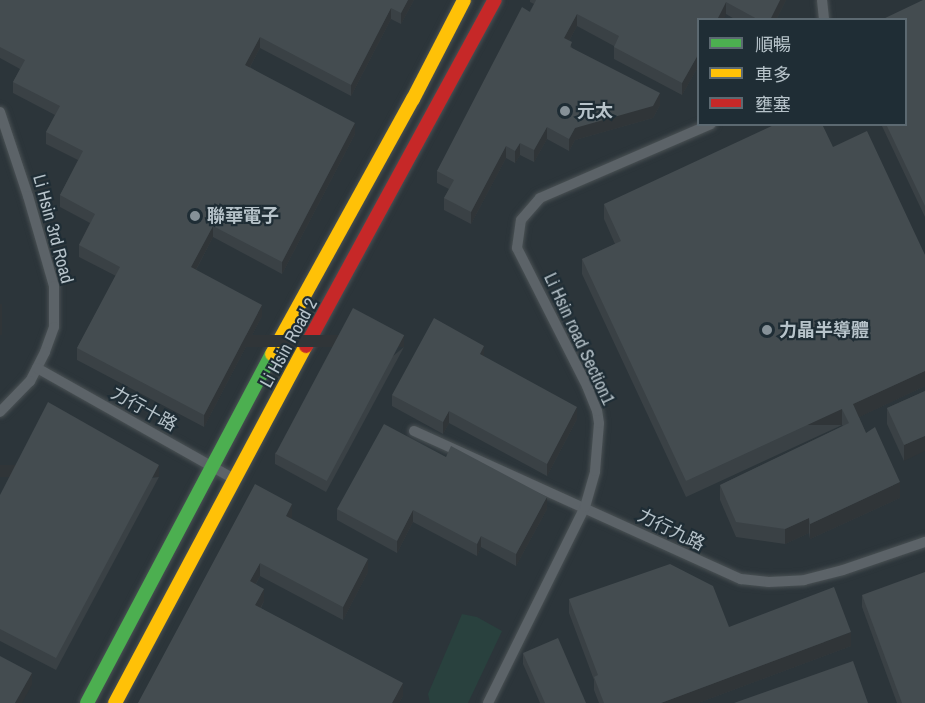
<!DOCTYPE html>
<html>
<head>
<meta charset="utf-8">
<style>
  body { margin:0 }
  #map { position:relative; width:925px; height:703px; overflow:hidden; background:#2c353a; font-family:"Archivo Narrow","Noto Sans TC",sans-serif }
  div>[style] { position:absolute }
  [style*='--x'] { left:calc(var(--x)*1px); top:calc(var(--y)*1px); width:calc(var(--w)*1px); rotate:calc(var(--a)*1deg) }
  .green>* { inset:0; background:#29413e }
  .roads { filter:drop-shadow(0 0 2px #4a5154) drop-shadow(0 0 2px #4a5154) }
  .street>* { height:10px; margin:-5px; padding:0 5px; transform-origin:5px; border-radius:5px; background:#5c6368 }
  .fast>* { height:14px; margin:-7px; padding:0 7px; transform-origin:7px; border-radius:7px; background:#4caf50 }
  .slow>* { height:14px; margin:-7px; padding:0 7px; transform-origin:7px; border-radius:7px; background:#ffc107 }
  .jam>* { height:14px; margin:-7px; padding:0 7px; transform-origin:7px; border-radius:7px; background:#c62828 }
  .wall>* { inset:0; background:#3a4145 }
  .shaded-wall>* { inset:0; background:#303538; transform-origin:0 0 }
  .building>* { inset:0; background:#444c50; transform-origin:0 0 }
  .dots>* { width:16px; height:16px; translate:-50% -50%; box-sizing:border-box; border:3px solid #1f2d35; border-radius:50% }
  span { translate:-50% -50%; white-space:nowrap; text-align:center; line-height:1.15; -webkit-text-stroke:4.5px #1f2d35; paint-order:stroke }
  .poi-label { font-size:18px; color:#b7c3ca; font-weight:700 }
  .left { translate:0 -50%; text-align:left }
  .street-label { font-size:18px; color:#b7c3ca }
  .legend { position:absolute; left:697px; top:18px; width:210px; height:108px; box-sizing:border-box; background:#1f2d35; border:2px solid #5c6971; margin:0; padding:8px 10px; list-style:none; font-size:18px; color:#b7c3ca }
  .legend li { display:flex; align-items:center; gap:12px; height:30px }
  .legend b { width:30px; border:2px solid #5c6971 }
</style>
</head>
<body>
<div id="map">
  <div class="green">
    <i style="clip-path:polygon(462px 614px,477px 617px,502px 631px,468px 703px,430px 703px,428px 694px)"></i>
  </div>
  <div class="roads">
    <div class="street">
      <i style="--x:822;--y:0;--w:20;--a:84"></i>
      <i style="--x:0;--y:112;--w:89;--a:71.6"></i>
      <i style="--x:28;--y:196;--w:94;--a:73.9"></i>
      <i style="--x:54;--y:286;--w:41;--a:90"></i>
      <i style="--x:54;--y:327;--w:27;--a:110"></i>
      <i style="--x:45;--y:352;--w:33;--a:117"></i>
      <i style="--x:30;--y:381;--w:43;--a:134.1"></i>
      <i style="--x:37;--y:368;--w:226;--a:29.4"></i>
      <i style="--x:414;--y:431;--w:359;--a:24.4"></i>
      <i style="--x:741;--y:579;--w:28;--a:6"></i>
      <i style="--x:769;--y:582;--w:35;--a:-3"></i>
      <i style="--x:804;--y:580;--w:40;--a:-14.4"></i>
      <i style="--x:843;--y:570;--w:87;--a:-18.9"></i>
      <i style="--x:488;--y:703;--w:219;--a:-63.7"></i>
      <i style="--x:585;--y:507;--w:37;--a:-74"></i>
      <i style="--x:595;--y:471;--w:48;--a:-85.2"></i>
      <i style="--x:599;--y:423;--w:12;--a:-99"></i>
      <i style="--x:597;--y:411;--w:27;--a:-112"></i>
      <i style="--x:587;--y:386;--w:155;--a:-116.9"></i>
      <i style="--x:517;--y:248;--w:28;--a:-82"></i>
      <i style="--x:521;--y:220;--w:29;--a:-49"></i>
      <i style="--x:540;--y:198;--w:186;--a:-23.4"></i>
    </div>
    <div class="fast">
      <i style="--x:87;--y:703;--w:395;--a:-62.1"></i>
    </div>
    <div class="slow">
      <i style="--x:272;--y:354;--w:291;--a:-61.1"></i>
      <i style="--x:413;--y:99;--w:111;--a:-62.7"></i>
      <i style="--x:115;--y:703;--w:405;--a:-61.9"></i>
    </div>
    <div class="jam">
      <i style="--x:306;--y:346;--w:394;--a:-61.4"></i>
    </div>
  </div>
  <div class="wall">
    <i style="clip-path:polygon(0 0,414px 0,401px 24px,391px 19px,351px 96px,260px 48px,250px 67px,355px 134px,282px 274px,213px 237px,196px 270px,262px 316px,204px 427px,77px 360px,77px 348px,116px 276px,79px 257px,79px 245px,90px 223px,60px 207px,60px 195px,78px 160px,46px 144px,46px 132px,55px 115px,13px 93px,13px 82px,20px 69px,0 58px)"></i>
    <i style="clip-path:polygon(530px 0,786px 0,776px 20px,736px 20px,726px 14px,699px 20px,699px 65px,682px 95px,614px 59px,614px 46px,577px 26px,569px 41px,572px 48px,660px 105px,653px 118px,575px 140px,569px 151px,547px 139px,534px 162px,520px 155px,515px 163px,506px 158px,471px 224px,444px 210px,444px 198px,449px 189px,437px 183px,437px 171px,534px 4px,530px 2px)"></i>
    <i style="clip-path:polygon(925px 0,925px 217px,881px 124px,906px 124px)"></i>
    <i style="clip-path:polygon(833px 147px,925px 255px,925px 386px,859px 417px,866px 433px,900px 498px,810px 539px,809px 533px,785px 544px,736px 537px,720px 500px,720px 485px,843px 426px,842px 425px,686px 497px,582px 274px,582px 259px,615px 244px,604px 219px,604px 204px)"></i>
    <i style="clip-path:polygon(404px 347px,326px 492px,275px 464px,275px 453px)"></i>
    <i style="clip-path:polygon(484px 357px,577px 419px,547px 476px,449px 423px,443px 434px,392px 406px,392px 395px)"></i>
    <i style="clip-path:polygon(925px 391px,904px 461px,887px 424px,887px 408px)"></i>
    <i style="clip-path:polygon(446px 457px,547px 509px,516px 566px,481px 547px,477px 556px,413px 522px,397px 553px,337px 520px,337px 509px)"></i>
    <i style="clip-path:polygon(159px 477px,56px 670px,0 641px,0 495px)"></i>
    <i style="clip-path:polygon(292px 517px,291px 519px,368px 572px,343px 620px,260px 576px,256px 584px,264px 601px,261px 608px,403px 696px,399px 703px,138px 703px)"></i>
    <i style="clip-path:polygon(862px 595px,925px 703px,897px 703px,862px 607px)"></i>
    <i style="clip-path:polygon(569px 599px,729px 627px,851px 646px,698px 703px,599px 703px,594px 690px,594px 680px,569px 613px)"></i>
    <i style="clip-path:polygon(523px 653px,586px 703px,540px 703px,523px 664px)"></i>
  </div>
  <div class="shaded-wall">
    <i style="clip-path:polygon(408px 0,414px 0,401px 24px,401px 13px)"></i>
    <i style="clip-path:polygon(780px 0,786px 0,776px 20px,770px 20px)"></i>
    <i style="clip-path:polygon(726px 2px,726px 14px,724px 20px,717px 20px)"></i>
    <i style="clip-path:polygon(391px 8px,391px 19px,351px 96px,351px 85px)"></i>
    <i style="clip-path:polygon(577px 14px,577px 26px,564px 50px,564px 38px)"></i>
    <i style="clip-path:polygon(260px 37px,260px 48px,245px 76px,245px 65px)"></i>
    <i style="clip-path:polygon(699px 53px,699px 65px,682px 95px,682px 83px)"></i>
    <i style="clip-path:polygon(660px 93px,660px 105px,653px 118px,575px 140px,569px 151px,569px 139px,575px 128px)"></i>
    <i style="clip-path:polygon(355px 123px,355px 134px,282px 274px,282px 262px)"></i>
    <i style="clip-path:polygon(547px 127px,547px 139px,534px 162px,534px 150px)"></i>
    <i style="clip-path:polygon(520px 143px,520px 155px,515px 163px,515px 151px)"></i>
    <i style="clip-path:polygon(506px 146px,506px 158px,471px 224px,471px 212px)"></i>
    <i style="clip-path:polygon(213px 226px,213px 237px,191px 279px,191px 267px)"></i>
    <i style="left:0;top:304px;width:2px;height:31px"></i>
    <i style="clip-path:polygon(262px 305px,262px 316px,204px 427px,204px 415px)"></i>
    <i style="left:404px;top:335px;width:12px;height:165px;rotate:90deg"></i>
    <i style="clip-path:polygon(484px 346px,484px 357px,480px 354px)"></i>
    <i style="clip-path:polygon(925px 371px,925px 386px,853px 420px,853px 404px)"></i>
    <i style="clip-path:polygon(577px 407px,577px 419px,547px 476px,547px 464px)"></i>
    <i style="left:842px;top:409px;width:16px;height:172px;rotate:90deg"></i>
    <i style="clip-path:polygon(449px 411px,449px 423px,443px 434px,443px 422px)"></i>
    <i style="clip-path:polygon(925px 436px,925px 451px,904px 461px,904px 445px)"></i>
    <i style="left:159px;top:465px;width:12px;height:219px;rotate:90deg"></i>
    <i style="clip-path:polygon(900px 482px,900px 498px,810px 539px,810px 524px)"></i>
    <i style="clip-path:polygon(547px 497px,547px 509px,516px 566px,516px 554px)"></i>
    <i style="clip-path:polygon(292px 504px,292px 517px,286px 529px,286px 516px)"></i>
    <i style="clip-path:polygon(413px 510px,413px 522px,397px 553px,397px 541px)"></i>
    <i style="clip-path:polygon(809px 518px,809px 533px,785px 544px,785px 529px)"></i>
    <i style="clip-path:polygon(481px 536px,481px 547px,477px 556px,477px 544px)"></i>
    <i style="clip-path:polygon(368px 559px,368px 572px,343px 620px,343px 607px)"></i>
    <i style="clip-path:polygon(260px 563px,260px 576px,250px 594px,250px 581px)"></i>
    <i style="clip-path:polygon(264px 589px,264px 601px,255px 618px,255px 605px)"></i>
    <i style="clip-path:polygon(851px 632px,851px 646px,698px 703px,661px 703px)"></i>
    <i style="clip-path:polygon(32px 673px,32px 685px,22px 703px,15px 703px)"></i>
    <i style="clip-path:polygon(403px 683px,403px 696px,399px 703px,392px 703px)"></i>
  </div>
  <div class="building">
    <i style="clip-path:polygon(0 0,408px 0,401px 13px,391px 8px,351px 85px,260px 37px,245px 65px,355px 123px,282px 262px,213px 226px,191px 267px,262px 305px,204px 415px,77px 348px,120px 267px,79px 245px,95px 214px,60px 195px,83px 151px,46px 132px,60px 106px,13px 82px,25px 60px,0 47px)"></i>
    <i style="clip-path:polygon(536px 0,780px 0,770px 20px,759px 20px,726px 2px,717px 20px,699px 20px,699px 53px,682px 83px,614px 47px,619px 36px,577px 14px,564px 38px,572px 42px,570px 47px,660px 93px,653px 106px,575px 128px,569px 139px,547px 127px,534px 150px,520px 143px,515px 151px,506px 146px,471px 212px,444px 198px,454px 180px,437px 171px,522px 7px,530px 12px)"></i>
    <i style="clip-path:polygon(923px 0,925px 0,925px 206px,886px 124px,906px 124px,906px 20px,881px 20px)"></i>
    <i style="clip-path:polygon(776px 124px,822px 124px,833px 147px,867px 131px,925px 255px,925px 371px,853px 404px,866px 433px,875px 427px,900px 482px,810px 524px,809px 518px,785px 529px,736px 522px,720px 485px,849px 423px,842px 409px,686px 481px,582px 259px,621px 241px,604px 204px)"></i>
    <i style="left:353px;top:308px;width:58px;height:165px;rotate:28deg"></i>
    <i style="clip-path:polygon(434px 318px,484px 346px,480px 354px,577px 407px,547px 464px,449px 411px,443px 422px,392px 395px)"></i>
    <i style="clip-path:polygon(925px 391px,925px 436px,904px 445px,887px 408px)"></i>
    <i style="clip-path:polygon(48px 402px,159px 465px,56px 658px,0 629px,0 495px)"></i>
    <i style="clip-path:polygon(384px 424px,446px 457px,451px 446px,547px 497px,516px 554px,481px 536px,477px 544px,413px 510px,397px 541px,337px 509px)"></i>
    <i style="clip-path:polygon(255px 484px,292px 504px,286px 516px,368px 559px,343px 607px,260px 563px,250px 581px,264px 589px,255px 605px,403px 683px,392px 703px,138px 703px)"></i>
    <i style="clip-path:polygon(670px 564px,713px 586px,729px 627px,834px 587px,851px 632px,661px 703px,604px 703px,594px 677px,598px 675px,569px 599px)"></i>
    <i style="clip-path:polygon(925px 572px,925px 703px,902px 703px,862px 595px)"></i>
    <i style="clip-path:polygon(558px 638px,586px 703px,545px 703px,523px 653px)"></i>
    <i style="clip-path:polygon(0 656px,32px 673px,15px 703px,0 703px)"></i>
    <i style="clip-path:polygon(853px 661px,868px 703px,734px 703px)"></i>
  </div>
  <div class="dots">
    <i style="left:565px;top:111px;background:#869198"></i>
    <i style="left:195px;top:216px;background:#869198"></i>
    <i style="left:767px;top:330px;background:#869198"></i>
  </div>
  <div class="poi-label">
    <span class="left" style="left:577px;top:111px">元太</span>
    <span class="left" style="left:207px;top:216px">聯華電子</span>
    <span class="left" style="left:779px;top:330px">力晶半導體</span>
  </div>
  <div class="street-label">
    <span style="left:53px;top:229px;rotate:75deg">Li Hsin 3rd Road</span>
    <span style="left:579px;top:339px;rotate:65deg">Li Hsin road Section1</span>
    <span style="left:289px;top:343px;rotate:-61deg">Li Hsin Road 2</span>
    <span style="left:144px;top:409px;rotate:29deg">力行十路</span>
    <span style="left:671px;top:530px;rotate:26deg">力行九路</span>
  </div>
  <ul class="legend">
  <li><b style="height:8px;background:#4caf50"></b>順暢</li>
  <li><b style="height:8px;background:#ffc107"></b>車多</li>
  <li><b style="height:8px;background:#c62828"></b>壅塞</li>
  </ul>
</div>
</body>
</html>
